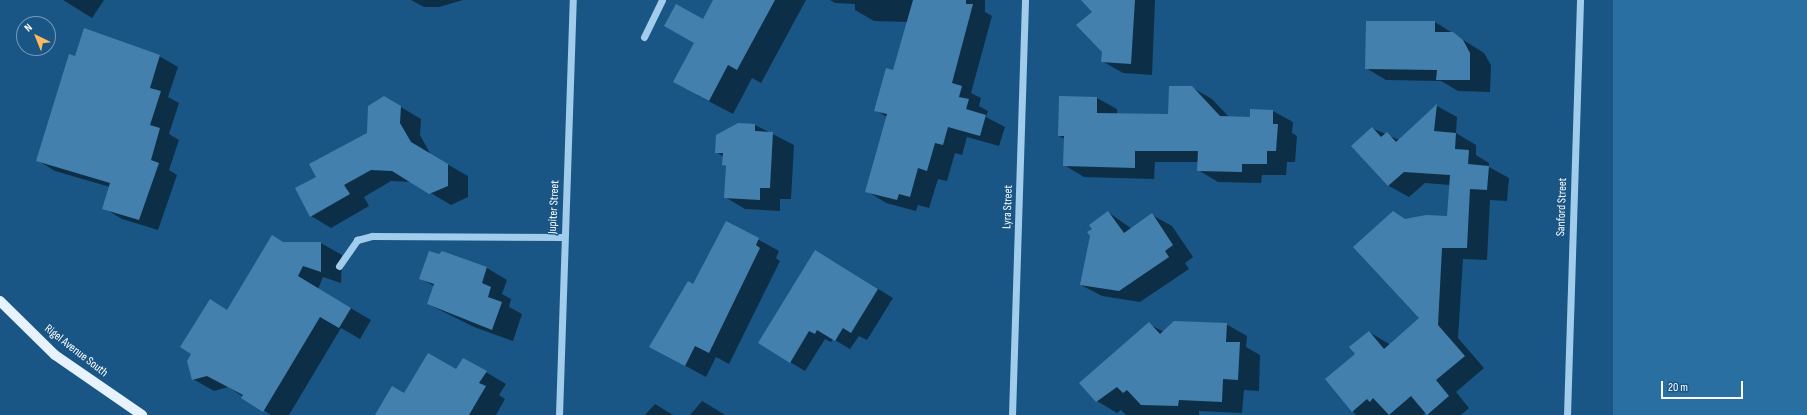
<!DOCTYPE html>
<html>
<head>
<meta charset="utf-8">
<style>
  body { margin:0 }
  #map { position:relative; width:1807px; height:415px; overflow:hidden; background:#1a5685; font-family:"Sofia Sans Condensed",sans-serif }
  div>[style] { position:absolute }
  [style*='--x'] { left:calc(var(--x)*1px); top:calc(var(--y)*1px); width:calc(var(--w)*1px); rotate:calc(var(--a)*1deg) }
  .green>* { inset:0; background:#2a6fa2; transform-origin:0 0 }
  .shadow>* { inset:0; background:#0007 }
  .building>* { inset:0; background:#4380ae }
  .minor>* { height:7px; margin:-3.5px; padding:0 3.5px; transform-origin:3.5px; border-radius:3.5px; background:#a1cceb }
  .major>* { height:10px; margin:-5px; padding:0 5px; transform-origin:5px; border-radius:5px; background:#e6f3ff }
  span { translate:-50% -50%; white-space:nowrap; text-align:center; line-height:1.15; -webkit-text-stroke:3px #1a5685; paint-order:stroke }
  .street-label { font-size:12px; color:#fff }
  .north { position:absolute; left:16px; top:16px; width:40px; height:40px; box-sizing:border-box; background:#1a5685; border:1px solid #769ab6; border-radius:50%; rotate:317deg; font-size:11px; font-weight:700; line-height:16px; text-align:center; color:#fff }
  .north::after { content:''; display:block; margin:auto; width:14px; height:18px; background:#fdbb5d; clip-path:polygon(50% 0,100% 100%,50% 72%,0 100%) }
  .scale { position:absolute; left:1661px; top:381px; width:82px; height:18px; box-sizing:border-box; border:2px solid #fff; border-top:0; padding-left:5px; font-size:12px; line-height:14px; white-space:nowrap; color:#fff; -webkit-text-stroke:3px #1a5685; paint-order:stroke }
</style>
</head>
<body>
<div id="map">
  <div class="green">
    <i style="left:1613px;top:0;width:194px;height:415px"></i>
  </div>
  <div class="shadow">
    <i style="clip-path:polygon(63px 0,104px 0,92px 18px)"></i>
    <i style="clip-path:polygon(411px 0,463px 0,439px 7px,424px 7px)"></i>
    <i style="clip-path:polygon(714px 0,806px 0,761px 83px,752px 78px,733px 114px,697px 95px,695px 43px)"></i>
    <i style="clip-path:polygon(830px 0,985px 0,985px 12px,992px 16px,971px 93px,981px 98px,979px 106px,988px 111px,986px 117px,1005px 127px,999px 146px,967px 137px,962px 155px,955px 153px,947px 181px,938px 179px,929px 208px,918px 205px,916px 211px,886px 203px,867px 191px,887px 117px,875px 110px,894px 71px,908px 22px,874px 21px,855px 10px,855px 4px,835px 3px)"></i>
    <i style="clip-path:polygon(1091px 0,1155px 0,1152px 75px,1123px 73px,1102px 61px,1103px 52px)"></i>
    <i style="clip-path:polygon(1435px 22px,1484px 53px,1491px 65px,1490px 92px,1458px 91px,1441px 81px,1386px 80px,1366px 68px)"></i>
    <i style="clip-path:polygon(159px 56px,178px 67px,168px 97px,179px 103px,169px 134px,179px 140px,169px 170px,177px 175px,158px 230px,122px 219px,104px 208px,110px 187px,55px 171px,37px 160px,76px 57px)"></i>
    <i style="clip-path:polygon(1191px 87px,1212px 99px,1230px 118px,1251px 118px,1273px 111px,1293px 122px,1292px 133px,1297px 136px,1295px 162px,1287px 162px,1286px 175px,1262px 175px,1261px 183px,1218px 182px,1198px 170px,1199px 162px,1155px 162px,1154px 179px,1084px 177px,1064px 165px,1065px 139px,1059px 136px,1059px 97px,1097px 98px,1117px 109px,1117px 114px,1169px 115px)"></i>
    <i style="clip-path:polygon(384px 97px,421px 119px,420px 135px,431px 155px,468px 176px,468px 197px,451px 205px,412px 182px,391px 181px,364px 197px,369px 206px,331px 228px,311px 216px,317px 178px,368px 133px)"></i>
    <i style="clip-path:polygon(1437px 106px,1457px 117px,1456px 133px,1476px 145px,1476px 155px,1489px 163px,1489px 167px,1509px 178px,1507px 201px,1490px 200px,1487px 260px,1463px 259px,1458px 338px,1484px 368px,1456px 392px,1469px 408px,1461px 415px,1429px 415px,1426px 412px,1423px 415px,1356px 415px,1326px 380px,1356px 354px,1369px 332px,1391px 345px,1420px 319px,1405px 220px,1448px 217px,1450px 185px,1425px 183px,1409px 197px,1389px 186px,1352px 146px,1372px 128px,1399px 140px)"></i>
    <i style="clip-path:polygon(755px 125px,794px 145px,791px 199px,780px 199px,780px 211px,745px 209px,725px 197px,727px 167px,723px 165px,724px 157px,716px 152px)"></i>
    <i style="clip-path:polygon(1108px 212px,1132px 229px,1152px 215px,1172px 226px,1193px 257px,1185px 263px,1189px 269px,1140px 302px,1102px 296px,1081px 285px,1093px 229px)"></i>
    <i style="clip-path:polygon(727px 222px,779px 251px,776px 258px,780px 261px,729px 364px,716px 357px,706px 377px,671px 358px,693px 285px)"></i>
    <i style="clip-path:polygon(283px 243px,321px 243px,342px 255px,341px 283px,323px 277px,318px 289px,371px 320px,360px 339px,341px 328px,289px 415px,271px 415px,228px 387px,214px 391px,193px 379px,228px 311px)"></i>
    <i style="clip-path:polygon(443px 253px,487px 268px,507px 280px,502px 294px,511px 299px,509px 307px,522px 314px,513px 341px,474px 327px,428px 304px,434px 286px,421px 279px)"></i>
    <i style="clip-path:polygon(831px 260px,893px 298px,867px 340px,859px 336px,850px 349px,833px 339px,831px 342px,825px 339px,805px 371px,790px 362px)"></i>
    <i style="clip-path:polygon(1149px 324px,1164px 332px,1226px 324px,1247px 336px,1246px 347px,1260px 355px,1259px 391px,1244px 390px,1242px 413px,1199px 411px,1199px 415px,1126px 415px,1121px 410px,1117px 413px,1097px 401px)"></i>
    <i style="clip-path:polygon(464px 359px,506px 384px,499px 395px,505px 399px,496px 415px,379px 415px,405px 394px,457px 371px)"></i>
    <i style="clip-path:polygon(702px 401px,722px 413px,725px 415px,690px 415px)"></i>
    <i style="clip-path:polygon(655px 404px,673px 415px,645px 415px)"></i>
  </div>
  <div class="building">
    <i style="clip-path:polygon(713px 0,775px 0,737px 70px,728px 65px,709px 101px,673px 82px,694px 43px,664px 26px,676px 4px,703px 19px)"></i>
    <i style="clip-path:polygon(913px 0,966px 0,966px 4px,973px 4px,952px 83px,962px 86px,959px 97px,969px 99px,966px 109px,986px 115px,980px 136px,948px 127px,943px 145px,935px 143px,927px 171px,918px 168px,910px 197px,899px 194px,897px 200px,865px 192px,887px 114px,874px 111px,886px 68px,893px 70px)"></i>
    <i style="clip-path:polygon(1081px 0,1135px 0,1131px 64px,1101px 62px,1102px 52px,1076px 25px,1092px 12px)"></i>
    <i style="clip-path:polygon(1366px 21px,1435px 21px,1435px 32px,1453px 32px,1463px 40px,1470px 53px,1470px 80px,1436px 80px,1437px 70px,1365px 69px)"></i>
    <i style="clip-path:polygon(84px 28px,160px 55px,150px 88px,161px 91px,150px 125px,160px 128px,151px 160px,159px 163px,139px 220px,102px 209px,110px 183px,36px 161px,69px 54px,75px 56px)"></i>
    <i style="clip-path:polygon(1169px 86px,1192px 86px,1220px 116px,1250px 117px,1250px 109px,1273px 110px,1273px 124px,1278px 124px,1276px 151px,1267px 151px,1267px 164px,1242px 164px,1242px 172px,1197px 171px,1198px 151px,1135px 151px,1135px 168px,1063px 166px,1064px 136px,1058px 136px,1059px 96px,1097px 97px,1097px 113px,1168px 114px)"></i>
    <i style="clip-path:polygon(384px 96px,401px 106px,400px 123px,411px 142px,448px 164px,448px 186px,429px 194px,392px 171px,371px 170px,344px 185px,350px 194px,310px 217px,295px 188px,316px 177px,309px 164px,367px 133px,368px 106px)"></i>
    <i style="clip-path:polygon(1437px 104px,1434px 131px,1456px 133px,1455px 149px,1469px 150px,1468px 164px,1489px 166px,1487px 190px,1470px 189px,1467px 248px,1442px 248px,1438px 325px,1465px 356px,1436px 380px,1449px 396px,1427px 415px,1411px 396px,1389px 415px,1373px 398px,1370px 402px,1367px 399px,1352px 412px,1325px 379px,1355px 354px,1349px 347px,1369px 331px,1384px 349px,1419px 318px,1353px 247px,1393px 211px,1405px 219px,1426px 215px,1447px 216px,1450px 175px,1404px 172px,1388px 186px,1351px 146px,1372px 127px,1381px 137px,1387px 132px,1396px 142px)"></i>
    <i style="clip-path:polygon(738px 123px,755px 124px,755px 131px,773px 132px,770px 188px,760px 188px,760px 200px,724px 198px,726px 166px,722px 165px,723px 153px,715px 153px,716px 135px)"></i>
    <i style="clip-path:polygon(1108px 211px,1124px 233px,1152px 213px,1173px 245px,1165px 251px,1169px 257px,1119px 291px,1080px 285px,1090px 236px,1087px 232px,1092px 229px,1089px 225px)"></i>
    <i style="clip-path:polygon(726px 221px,759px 238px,756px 245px,760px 248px,709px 353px,695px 346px,685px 366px,649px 347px,688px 281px,693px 284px)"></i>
    <i style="clip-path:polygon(272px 235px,283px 242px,321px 242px,321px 272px,303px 266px,298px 276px,351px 308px,339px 328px,320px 317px,263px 412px,241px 398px,243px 395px,207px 376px,192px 380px,187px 361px,191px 354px,180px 347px,210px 299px,227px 310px)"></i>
    <i style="clip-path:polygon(815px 250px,878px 289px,851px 333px,843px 328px,835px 341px,817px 330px,815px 334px,809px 331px,790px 363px,758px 343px)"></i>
    <i style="clip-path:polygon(429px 251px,439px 254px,442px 251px,487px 267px,482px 283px,491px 287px,488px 297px,502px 302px,492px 330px,427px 304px,434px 284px,419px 279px)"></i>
    <i style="clip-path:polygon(1174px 321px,1227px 323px,1226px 342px,1240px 342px,1238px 380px,1223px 379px,1222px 402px,1179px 400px,1178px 406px,1141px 405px,1127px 390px,1123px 393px,1117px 387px,1096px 402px,1079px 383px,1149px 322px,1160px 334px)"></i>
    <i style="clip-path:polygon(428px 353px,456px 369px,463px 358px,487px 371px,479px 383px,486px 386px,469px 415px,375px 415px,392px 386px,404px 393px)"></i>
  </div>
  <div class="minor">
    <i style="--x:644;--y:37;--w:41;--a:-64.1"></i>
    <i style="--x:339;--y:266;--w:32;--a:-55"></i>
    <i style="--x:357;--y:240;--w:16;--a:-15"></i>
    <i style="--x:372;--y:236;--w:192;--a:0.3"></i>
    <i style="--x:559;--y:415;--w:415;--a:-88.1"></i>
    <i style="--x:1012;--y:415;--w:415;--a:-88.2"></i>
    <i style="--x:1567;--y:415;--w:415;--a:-88.2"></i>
  </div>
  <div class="major">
    <i style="--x:0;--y:301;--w:77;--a:44.5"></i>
    <i style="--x:55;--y:355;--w:106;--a:34.6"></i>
  </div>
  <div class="street-label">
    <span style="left:554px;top:207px;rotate:-87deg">Jupiter Street</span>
    <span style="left:1008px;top:207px;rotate:-88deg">Lyra Street</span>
    <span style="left:1562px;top:207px;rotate:-88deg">Sanford Street</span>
    <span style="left:76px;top:351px;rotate:38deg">Rigel Avenue South</span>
  </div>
  <div class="north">N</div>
  <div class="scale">20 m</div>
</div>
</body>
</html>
